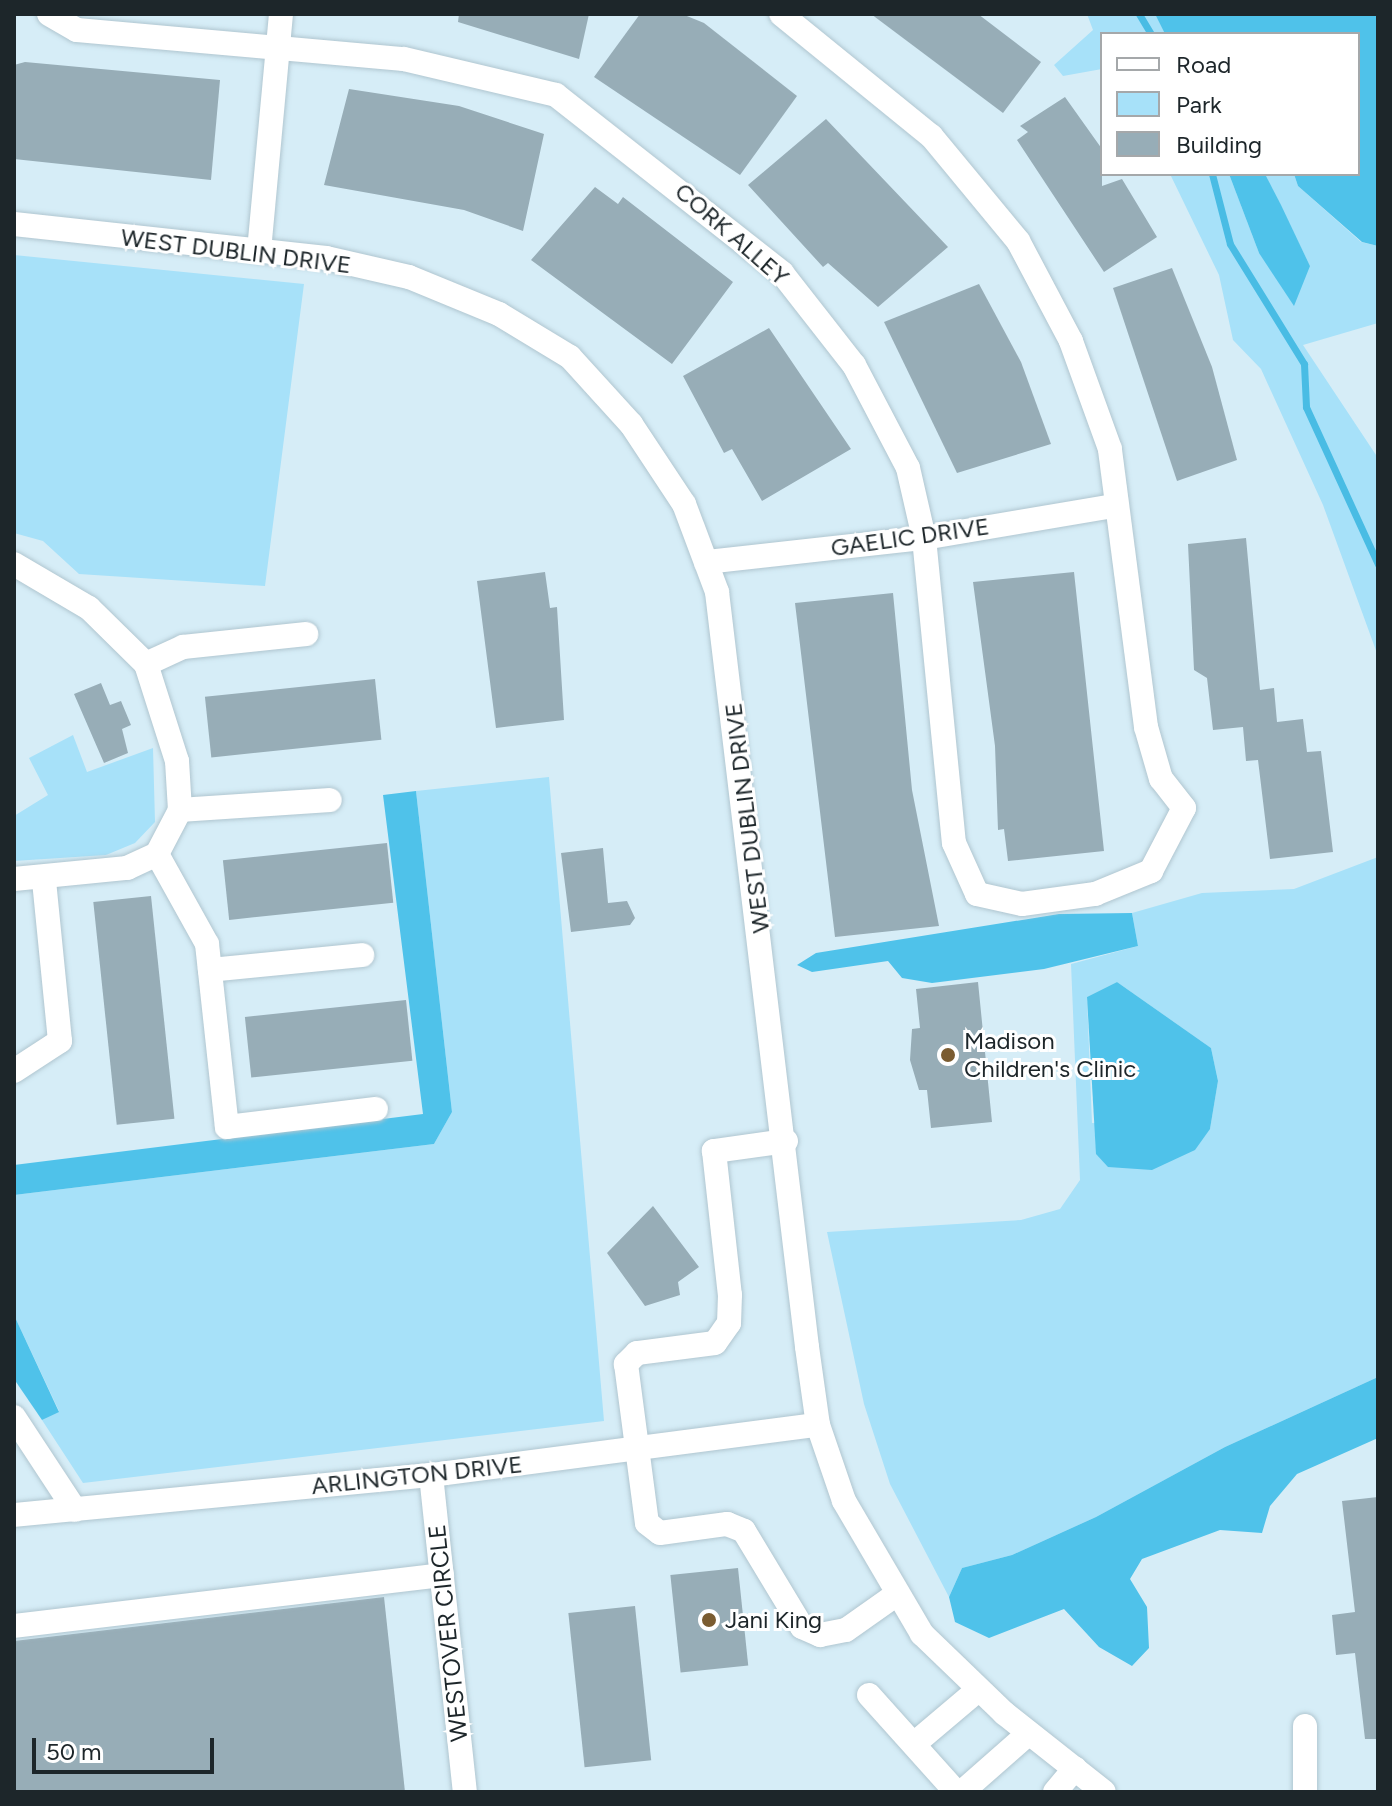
<!DOCTYPE html>
<html>
<head>
<meta charset="utf-8">
<style>
  body { margin:0 }
  #map { position:relative; width:1392px; height:1806px; overflow:hidden; background:#d6edf7; font-family:Figtree,sans-serif }
  div>[style] { position:absolute }
  [style*='--x'] { left:calc(var(--x)*1px); top:calc(var(--y)*1px); width:calc(var(--w)*1px); rotate:calc(var(--a)*1deg) }
  .green>* { inset:0; background:#a7e1f9 }
  .forest>* { inset:0; background:#4fc2ea }
  .stream>* { height:7px; margin:-3.5px; padding:0 3.5px; transform-origin:3.5px; border-radius:3.5px; background:#49bce4 }
  .building>* { inset:0; background:#97adb7; transform-origin:0 0 }
  .roads { filter:drop-shadow(0 0 2px #b0c6d0) drop-shadow(0 0 2px #b0c6d0) }
  .minor>* { height:24px; margin:-12px; padding:0 12px; transform-origin:12px; border-radius:12px; background:#fff }
  .dots>* { width:22px; height:22px; translate:-50% -50%; box-sizing:border-box; border:4px solid #fff; border-radius:50% }
  span { translate:-50% -50%; white-space:nowrap; text-align:center; line-height:1.15; -webkit-text-stroke:6px #fff; paint-order:stroke }
  .street-label { font-size:24px; color:#1d262a }
  .poi-label { font-size:24px; color:#1d262a }
  .left { translate:0 -50%; text-align:left }
  .frame { position:absolute; inset:0; border:16px solid #1d262a; pointer-events:none }
  .legend { position:absolute; left:1100px; top:32px; width:260px; height:144px; box-sizing:border-box; background:#fff; border:2px solid #a5a8aa; margin:0; padding:10px 14px; list-style:none; font-size:24px; color:#1d262a }
  .legend li { display:flex; align-items:center; gap:16px; height:40px }
  .legend b { width:40px; border:2px solid #a5a8aa }
  .scale { position:absolute; left:32px; top:1738px; width:182px; height:36px; box-sizing:border-box; border:4px solid #1d262a; border-top:0; padding-left:10px; font-size:24px; line-height:28px; white-space:nowrap; color:#1d262a; -webkit-text-stroke:6px #fff; paint-order:stroke }
</style>
</head>
<body>
<div id="map">
  <div class="green">
    <i style="clip-path:polygon(1087px 14px,1155px 14px,1165px 34px,1102px 34px,1102px 69px,1063px 76px,1054px 65px,1093px 30px)"></i>
    <i style="clip-path:polygon(1170px 174px,1229px 174px,1259px 253px,1310px 266px,1265px 174px,1294px 174px,1298px 186px,1361px 242px,1378px 246px,1378px 323px,1303px 345px,1378px 458px,1378px 656px,1323px 505px,1261px 369px,1233px 340px,1219px 275px)"></i>
    <i style="clip-path:polygon(14px 255px,304px 284px,265px 586px,79px 574px,43px 541px,14px 533px)"></i>
    <i style="clip-path:polygon(73px 735px,87px 772px,153px 748px,155px 822px,135px 843px,106px 855px,14px 861px,14px 816px,48px 795px,29px 758px)"></i>
    <i style="clip-path:polygon(549px 777px,604px 1421px,83px 1483px,42px 1420px,59px 1411px,14px 1315px,14px 1195px,434px 1144px,452px 1112px,416px 791px)"></i>
    <i style="clip-path:polygon(evenodd,1378px 857px,1378px 1377px,1225px 1447px,1096px 1517px,1012px 1555px,962px 1568px,949px 1597px,890px 1484px,864px 1404px,827px 1232px,1021px 1220px,1060px 1209px,1080px 1180px,1071px 964px,1138px 946px,1132px 913px,1202px 893px,1294px 889px,1378px 857px,1117px 982px,1211px 1048px,1218px 1081px,1210px 1129px,1092px 1123px,1087px 997px,1117px 982px)"></i>
  </div>
  <div class="forest">
    <i style="clip-path:polygon(1155px 14px,1378px 14px,1378px 246px,1362px 242px,1298px 186px,1294px 174px,1358px 174px,1358px 34px,1165px 34px)"></i>
    <i style="clip-path:polygon(1229px 174px,1265px 174px,1281px 205px,1310px 266px,1294px 306px,1259px 253px)"></i>
    <i style="clip-path:polygon(416px 791px,452px 1112px,434px 1144px,14px 1195px,14px 1165px,423px 1114px,383px 795px)"></i>
    <i style="clip-path:polygon(1132px 913px,1138px 946px,1044px 969px,932px 983px,902px 978px,888px 961px,812px 972px,797px 965px,816px 953px,1059px 914px)"></i>
    <i style="clip-path:polygon(1117px 982px,1211px 1048px,1218px 1081px,1210px 1129px,1195px 1150px,1152px 1170px,1108px 1167px,1096px 1154px,1087px 997px)"></i>
    <i style="clip-path:polygon(14px 1315px,59px 1412px,42px 1420px,14px 1379px)"></i>
    <i style="clip-path:polygon(1378px 1377px,1378px 1438px,1297px 1474px,1270px 1506px,1262px 1533px,1220px 1530px,1142px 1559px,1130px 1579px,1147px 1607px,1149px 1648px,1132px 1666px,1099px 1647px,1064px 1609px,989px 1638px,955px 1622px,949px 1597px,962px 1568px,1012px 1555px,1096px 1517px,1225px 1447px)"></i>
  </div>
  <div class="stream">
    <i style="--x:1139;--y:14;--w:23;--a:59"></i>
    <i style="--x:1212;--y:174;--w:72;--a:75.6"></i>
    <i style="--x:1230;--y:244;--w:141;--a:58.3"></i>
    <i style="--x:1304;--y:364;--w:43;--a:87.3"></i>
    <i style="--x:1306;--y:407;--w:173;--a:65.4"></i>
  </div>
  <div class="building">
    <i style="clip-path:polygon(459px 14px,589px 14px,579px 59px,458px 22px)"></i>
    <i style="clip-path:polygon(640px 14px,682px 14px,704px 23px,797px 96px,740px 175px,594px 77px)"></i>
    <i style="clip-path:polygon(871px 14px,978px 14px,1041px 62px,1003px 113px)"></i>
    <i style="clip-path:polygon(25px 62px,220px 80px,211px 180px,14px 159px,14px 65px)"></i>
    <i style="clip-path:polygon(349px 89px,459px 106px,544px 134px,523px 231px,464px 210px,324px 185px)"></i>
    <i style="clip-path:polygon(1065px 97px,1102px 149px,1102px 186px,1122px 179px,1157px 237px,1104px 272px,1017px 140px,1028px 132px,1020px 126px)"></i>
    <i style="clip-path:polygon(826px 119px,948px 247px,878px 307px,828px 263px,823px 267px,748px 185px)"></i>
    <i style="clip-path:polygon(595px 187px,618px 204px,623px 197px,733px 282px,672px 364px,531px 260px)"></i>
    <i style="clip-path:polygon(1172px 268px,1212px 367px,1237px 460px,1177px 481px,1113px 288px)"></i>
    <i style="clip-path:polygon(979px 284px,1021px 362px,1051px 444px,957px 473px,884px 322px)"></i>
    <i style="clip-path:polygon(769px 328px,851px 449px,762px 501px,732px 449px,724px 453px,683px 376px)"></i>
    <i style="clip-path:polygon(1246px 538px,1260px 690px,1274px 688px,1277px 722px,1303px 719px,1307px 752px,1321px 751px,1333px 852px,1270px 859px,1258px 760px,1246px 761px,1243px 727px,1213px 730px,1207px 678px,1194px 670px,1188px 544px)"></i>
    <i style="clip-path:polygon(545px 572px,550px 608px,557px 607px,564px 720px,496px 728px,477px 581px)"></i>
    <i style="clip-path:polygon(1074px 572px,1104px 851px,1008px 861px,1004px 829px,998px 830px,995px 746px,973px 582px)"></i>
    <i style="clip-path:polygon(893px 593px,912px 790px,939px 926px,835px 937px,795px 603px)"></i>
    <i style="left:375px;top:679px;width:61px;height:171px;rotate:84deg"></i>
    <i style="clip-path:polygon(101px 683px,110px 705px,121px 701px,131px 725px,122px 729px,128px 753px,104px 763px,74px 694px)"></i>
    <i style="left:387px;top:843px;width:60px;height:165px;rotate:84deg"></i>
    <i style="clip-path:polygon(603px 848px,608px 903px,627px 901px,635px 918px,630px 925px,571px 932px,561px 853px)"></i>
    <i style="left:151px;top:896px;width:224px;height:58px;rotate:84deg"></i>
    <i style="clip-path:polygon(978px 982px,992px 1122px,931px 1128px,927px 1090px,919px 1090px,910px 1060px,912px 1029px,920px 1028px,916px 989px)"></i>
    <i style="left:406px;top:1000px;width:61px;height:162px;rotate:84deg"></i>
    <i style="clip-path:polygon(653px 1206px,699px 1267px,678px 1282px,680px 1295px,645px 1306px,607px 1253px)"></i>
    <i style="clip-path:polygon(1378px 1497px,1378px 1739px,1365px 1739px,1355px 1653px,1336px 1655px,1332px 1615px,1355px 1612px,1342px 1501px)"></i>
    <i style="left:738px;top:1568px;width:98px;height:68px;rotate:84deg"></i>
    <i style="clip-path:polygon(384px 1597px,405px 1792px,14px 1792px,14px 1641px)"></i>
    <i style="left:635px;top:1606px;width:155px;height:67px;rotate:84deg"></i>
  </div>
  <div class="roads">
    <div class="minor">
      <i style="--x:49;--y:14;--w:32;--a:30"></i>
      <i style="--x:77;--y:30;--w:328;--a:5.1"></i>
      <i style="--x:404;--y:59;--w:156;--a:13.3"></i>
      <i style="--x:556;--y:95;--w:288;--a:38.2"></i>
      <i style="--x:782;--y:273;--w:117;--a:52"></i>
      <i style="--x:854;--y:365;--w:116;--a:62.3"></i>
      <i style="--x:908;--y:468;--w:72;--a:77.1"></i>
      <i style="--x:924;--y:538;--w:306;--a:84.4"></i>
      <i style="--x:954;--y:843;--w:56;--a:65.7"></i>
      <i style="--x:977;--y:894;--w:46;--a:12.5"></i>
      <i style="--x:1022;--y:904;--w:74;--a:-7.8"></i>
      <i style="--x:1095;--y:894;--w:61;--a:-22.3"></i>
      <i style="--x:1151;--y:871;--w:71;--a:-62.4"></i>
      <i style="--x:1184;--y:808;--w:37;--a:-128"></i>
      <i style="--x:1161;--y:779;--w:54;--a:-106.1"></i>
      <i style="--x:1146;--y:727;--w:280;--a:-97.4"></i>
      <i style="--x:1110;--y:449;--w:115;--a:-109.9"></i>
      <i style="--x:1071;--y:341;--w:113;--a:-117.9"></i>
      <i style="--x:1018;--y:241;--w:136;--a:-129.6"></i>
      <i style="--x:931;--y:136;--w:193;--a:-140.9"></i>
      <i style="--x:14;--y:224;--w:314;--a:6.2"></i>
      <i style="--x:326;--y:258;--w:85;--a:12.9"></i>
      <i style="--x:409;--y:277;--w:97;--a:22.3"></i>
      <i style="--x:499;--y:314;--w:83;--a:31.2"></i>
      <i style="--x:570;--y:357;--w:91;--a:47.7"></i>
      <i style="--x:631;--y:424;--w:96;--a:56.5"></i>
      <i style="--x:684;--y:504;--w:94;--a:69.4"></i>
      <i style="--x:717;--y:592;--w:760;--a:83.2"></i>
      <i style="--x:807;--y:1347;--w:79;--a:82"></i>
      <i style="--x:818;--y:1425;--w:80;--a:71.1"></i>
      <i style="--x:844;--y:1501;--w:154;--a:59.6"></i>
      <i style="--x:922;--y:1634;--w:114;--a:43.9"></i>
      <i style="--x:1004;--y:1713;--w:127;--a:38.3"></i>
      <i style="--x:259;--y:251;--w:238;--a:-84.7"></i>
      <i style="--x:706;--y:562;--w:219;--a:-6.3"></i>
      <i style="--x:924;--y:538;--w:192;--a:-9.6"></i>
      <i style="--x:14;--y:564;--w:87;--a:30.4"></i>
      <i style="--x:89;--y:608;--w:80;--a:44.5"></i>
      <i style="--x:146;--y:664;--w:102;--a:72.3"></i>
      <i style="--x:177;--y:761;--w:49;--a:86.5"></i>
      <i style="--x:146;--y:664;--w:41;--a:-24.7"></i>
      <i style="--x:183;--y:647;--w:124;--a:-6"></i>
      <i style="--x:157;--y:854;--w:103;--a:60.9"></i>
      <i style="--x:207;--y:944;--w:184;--a:83.8"></i>
      <i style="--x:227;--y:1127;--w:150;--a:-6.9"></i>
      <i style="--x:14;--y:879;--w:114;--a:-5.6"></i>
      <i style="--x:127;--y:868;--w:33;--a:-25"></i>
      <i style="--x:157;--y:854;--w:50;--a:-62.4"></i>
      <i style="--x:180;--y:810;--w:150;--a:-3.8"></i>
      <i style="--x:210;--y:970;--w:153;--a:-5.6"></i>
      <i style="--x:14;--y:1071;--w:55;--a:-33.1"></i>
      <i style="--x:60;--y:1041;--w:162;--a:-95.7"></i>
      <i style="--x:786;--y:1141;--w:73;--a:172.1"></i>
      <i style="--x:714;--y:1151;--w:145;--a:83.7"></i>
      <i style="--x:730;--y:1295;--w:28;--a:92"></i>
      <i style="--x:729;--y:1323;--w:24;--a:125"></i>
      <i style="--x:715;--y:1343;--w:79;--a:172.7"></i>
      <i style="--x:637;--y:1353;--w:16;--a:135"></i>
      <i style="--x:626;--y:1364;--w:160;--a:82.5"></i>
      <i style="--x:647;--y:1523;--w:16;--a:38"></i>
      <i style="--x:660;--y:1533;--w:68;--a:-7.7"></i>
      <i style="--x:727;--y:1524;--w:18;--a:22"></i>
      <i style="--x:744;--y:1531;--w:112;--a:58.9"></i>
      <i style="--x:802;--y:1627;--w:20;--a:24"></i>
      <i style="--x:820;--y:1635;--w:26;--a:-11"></i>
      <i style="--x:846;--y:1630;--w:62;--a:-35.2"></i>
      <i style="--x:14;--y:1417;--w:111;--a:56.7"></i>
      <i style="--x:431;--y:1475;--w:319;--a:83.9"></i>
      <i style="--x:14;--y:1515;--w:419;--a:-5.5"></i>
      <i style="--x:431;--y:1475;--w:390;--a:-7.4"></i>
      <i style="--x:14;--y:1626;--w:431;--a:-6.8"></i>
      <i style="--x:869;--y:1695;--w:130;--a:48.1"></i>
      <i style="--x:1305;--y:1726;--w:66;--a:90"></i>
      <i style="--x:914;--y:1744;--w:84;--a:-40.2"></i>
      <i style="--x:962;--y:1792;--w:89;--a:-41.4"></i>
      <i style="--x:1055;--y:1792;--w:31;--a:-50"></i>
    </div>
  </div>
  <div class="dots">
    <i style="left:948px;top:1055px;background:#7a5c31"></i>
    <i style="left:709px;top:1620px;background:#7a5c31"></i>
  </div>
  <div class="street-label">
    <span style="left:732px;top:234px;rotate:41deg">CORK ALLEY</span>
    <span style="left:236px;top:251px;rotate:7deg">WEST DUBLIN DRIVE</span>
    <span style="left:910px;top:537px;rotate:-8deg">GAELIC DRIVE</span>
    <span style="left:747px;top:818px;rotate:-97deg">WEST DUBLIN DRIVE</span>
    <span style="left:417px;top:1475px;rotate:-6deg">ARLINGTON DRIVE</span>
    <span style="left:448px;top:1633px;rotate:-96deg">WESTOVER CIRCLE</span>
  </div>
  <div class="poi-label">
    <span class="left" style="left:964px;top:1055px">Madison<br>Children's Clinic</span>
    <span class="left" style="left:725px;top:1620px">Jani King</span>
  </div>
  <div class="frame"></div>
  <ul class="legend">
  <li><b style="height:10px;background:#fff"></b>Road</li>
  <li><b style="height:22px;background:#a7e1f9"></b>Park</li>
  <li><b style="height:22px;background:#97adb7"></b>Building</li>
  </ul>
  <div class="scale">50 m</div>
</div>
</body>
</html>
